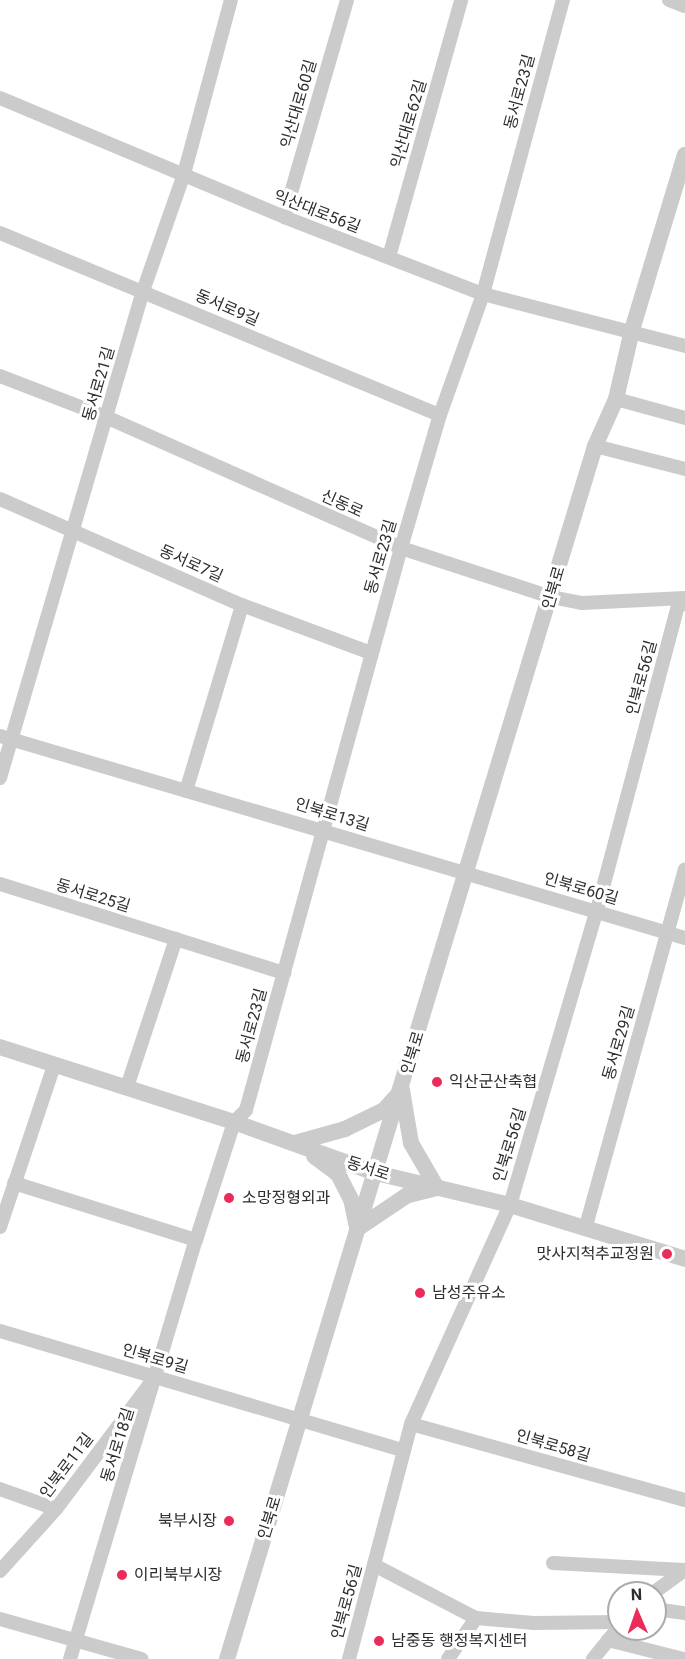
<!DOCTYPE html>
<html>
<head>
<meta charset="utf-8">
<style>
  body { margin:0 }
  #map { position:relative; width:685px; height:1659px; overflow:hidden; background:#fff; font-family:Roboto,"Noto Sans KR",sans-serif }
  div>[style] { position:absolute }
  [style*='--x'] { left:calc(var(--x)*1px); top:calc(var(--y)*1px); width:calc(var(--w)*1px); rotate:calc(var(--a)*1deg) }
  .minor>* { height:14px; margin:-7px; padding:0 7px; transform-origin:7px; border-radius:7px; background:#cbcbcb }
  .tertiary>* { height:16px; margin:-8px; padding:0 8px; transform-origin:8px; border-radius:8px; background:#cbcbcb }
  .dots>* { width:16px; height:16px; translate:-50% -50%; box-sizing:border-box; border:3px solid #fff; border-radius:50% }
  span { translate:-50% -50%; white-space:nowrap; text-align:center; line-height:1.15; -webkit-text-stroke:6px #fff; paint-order:stroke }
  .street-label { font-size:16px; color:#2e2e2e }
  .poi-label { font-size:16px; color:#2e2e2e }
  .left { translate:0 -50%; text-align:left }
  .right { translate:-100% -50%; text-align:right }
  .north { position:absolute; left:607px; top:1581px; width:60px; height:60px; box-sizing:border-box; background:#fff; border:2px solid #ababab; border-radius:50%; rotate:358deg; font-size:16px; font-weight:700; line-height:24px; text-align:center; color:#2e2e2e }
  .north::after { content:''; display:block; margin:auto; width:21px; height:27px; background:#e92c59; clip-path:polygon(50% 0,100% 100%,50% 72%,0 100%) }
</style>
</head>
<body>
<div id="map">
  <div class="minor">
    <i style="--x:669;--y:0;--w:17;--a:21"></i>
    <i style="--x:0;--y:98;--w:308;--a:22.7"></i>
    <i style="--x:284;--y:217;--w:213;--a:21.2"></i>
    <i style="--x:483;--y:294;--w:209;--a:14.4"></i>
    <i style="--x:284;--y:217;--w:226;--a:-73.8"></i>
    <i style="--x:0;--y:233;--w:476;--a:22.5"></i>
    <i style="--x:389;--y:257;--w:267;--a:-74.3"></i>
    <i style="--x:0;--y:376;--w:114;--a:21.1"></i>
    <i style="--x:106;--y:417;--w:323;--a:23.9"></i>
    <i style="--x:401;--y:548;--w:158;--a:18.1"></i>
    <i style="--x:551;--y:597;--w:32;--a:11"></i>
    <i style="--x:582;--y:603;--w:103;--a:-2.8"></i>
    <i style="--x:616;--y:399;--w:72;--a:15.4"></i>
    <i style="--x:595;--y:446;--w:93;--a:14.3"></i>
    <i style="--x:0;--y:499;--w:264;--a:23.7"></i>
    <i style="--x:242;--y:605;--w:138;--a:20.4"></i>
    <i style="--x:0;--y:736;--w:714;--a:16.43"></i>
    <i style="--x:0;--y:778;--w:508;--a:-73.64"></i>
    <i style="--x:143;--y:291;--w:124;--a:-70.7"></i>
    <i style="--x:184;--y:174;--w:180;--a:-74.9"></i>
    <i style="--x:186;--y:791;--w:194;--a:-73.2"></i>
    <i style="--x:0;--y:884;--w:298;--a:17.4"></i>
    <i style="--x:127;--y:1087;--w:156;--a:-71.7"></i>
    <i style="--x:14;--y:1183;--w:191;--a:17.4"></i>
    <i style="--x:586;--y:1226;--w:370;--a:-74.5"></i>
    <i style="--x:0;--y:1227;--w:170;--a:-71.5"></i>
    <i style="--x:0;--y:1331;--w:421;--a:16.5"></i>
    <i style="--x:411;--y:1424;--w:284;--a:15.5"></i>
    <i style="--x:0;--y:1489;--w:59;--a:19.7"></i>
    <i style="--x:553;--y:1563;--w:131;--a:3.1"></i>
    <i style="--x:374;--y:1565;--w:115;--a:27.5"></i>
    <i style="--x:476;--y:1618;--w:58;--a:4.9"></i>
    <i style="--x:534;--y:1623;--w:85;--a:-0.7"></i>
    <i style="--x:0;--y:1571;--w:84;--a:-47.9"></i>
    <i style="--x:56;--y:1509;--w:155;--a:-53.1"></i>
    <i style="--x:653;--y:1593;--w:39;--a:-36"></i>
    <i style="--x:655;--y:1609;--w:30;--a:8"></i>
    <i style="--x:0;--y:1619;--w:147;--a:15.8"></i>
    <i style="--x:608;--y:1640;--w:77;--a:14.2"></i>
    <i style="--x:70;--y:1659;--w:438;--a:-73.3"></i>
    <i style="--x:196;--y:1240;--w:124;--a:-72.1"></i>
    <i style="--x:234;--y:1122;--w:17;--a:-45"></i>
    <i style="--x:246;--y:1110;--w:583;--a:-74.58"></i>
    <i style="--x:401;--y:548;--w:139;--a:-73.7"></i>
    <i style="--x:440;--y:415;--w:128;--a:-70.4"></i>
    <i style="--x:483;--y:294;--w:305;--a:-74.8"></i>
    <i style="--x:349;--y:1659;--w:243;--a:-75.2"></i>
    <i style="--x:411;--y:1424;--w:240;--a:-65.7"></i>
    <i style="--x:510;--y:1205;--w:308;--a:-73.6"></i>
    <i style="--x:597;--y:910;--w:320;--a:-75.1"></i>
    <i style="--x:679;--y:601;--w:7;--a:27"></i>
    <i style="--x:448;--y:1659;--w:50;--a:-55.7"></i>
    <i style="--x:593;--y:1659;--w:33;--a:-51"></i>
  </div>
  <div class="tertiary">
    <i style="--x:0;--y:1047;--w:246;--a:17.8"></i>
    <i style="--x:234;--y:1122;--w:151;--a:19.8"></i>
    <i style="--x:376;--y:1173;--w:138;--a:13.4"></i>
    <i style="--x:510;--y:1205;--w:183;--a:17.1"></i>
    <i style="--x:295;--y:1143;--w:52;--a:-15.6"></i>
    <i style="--x:345;--y:1129;--w:43;--a:-26"></i>
    <i style="--x:384;--y:1110;--w:27;--a:-48"></i>
    <i style="--x:402;--y:1090;--w:54;--a:80.4"></i>
    <i style="--x:411;--y:1143;--w:52;--a:60"></i>
    <i style="--x:437;--y:1188;--w:32;--a:166"></i>
    <i style="--x:406;--y:1196;--w:59;--a:146"></i>
    <i style="--x:314;--y:1156;--w:30;--a:37"></i>
    <i style="--x:338;--y:1174;--w:28;--a:63"></i>
    <i style="--x:351;--y:1199;--w:30;--a:78"></i>
    <i style="--x:227;--y:1659;--w:1268;--a:-73.12"></i>
    <i style="--x:595;--y:446;--w:51;--a:-65.9"></i>
    <i style="--x:616;--y:399;--w:71;--a:-76.9"></i>
    <i style="--x:632;--y:330;--w:183;--a:-73.2"></i>
  </div>
  <div class="dots">
    <i style="left:437px;top:1082px;background:#e92c59"></i>
    <i style="left:229px;top:1198px;background:#e92c59"></i>
    <i style="left:667px;top:1254px;background:#e92c59"></i>
    <i style="left:420px;top:1293px;background:#e92c59"></i>
    <i style="left:229px;top:1521px;background:#e92c59"></i>
    <i style="left:122px;top:1575px;background:#e92c59"></i>
    <i style="left:379px;top:1641px;background:#e92c59"></i>
  </div>
  <div class="street-label">
    <span style="left:520px;top:92px;rotate:-75deg">동서로23길</span>
    <span style="left:299px;top:104px;rotate:-74deg">익산대로60길</span>
    <span style="left:409px;top:124px;rotate:-74deg">익산대로62길</span>
    <span style="left:317px;top:212px;rotate:21deg">익산대로56길</span>
    <span style="left:227px;top:308px;rotate:23deg">동서로9길</span>
    <span style="left:99px;top:384px;rotate:-74deg">동서로21길</span>
    <span style="left:342px;top:504px;rotate:24deg">신동로</span>
    <span style="left:381px;top:557px;rotate:-74deg">동서로23길</span>
    <span style="left:191px;top:564px;rotate:24deg">동서로7길</span>
    <span style="left:554px;top:588px;rotate:-74deg">인북로</span>
    <span style="left:642px;top:678px;rotate:-75deg">인북로56길</span>
    <span style="left:332px;top:815px;rotate:17deg">인북로13길</span>
    <span style="left:581px;top:889px;rotate:16deg">인북로60길</span>
    <span style="left:93px;top:896px;rotate:17deg">동서로25길</span>
    <span style="left:252px;top:1026px;rotate:-75deg">동서로23길</span>
    <span style="left:619px;top:1043px;rotate:-74deg">동서로29길</span>
    <span style="left:413px;top:1053px;rotate:-73deg">인북로</span>
    <span style="left:510px;top:1145px;rotate:-73deg">인북로56길</span>
    <span style="left:368px;top:1169px;rotate:18deg">동서로</span>
    <span style="left:155px;top:1359px;rotate:16deg">인북로9길</span>
    <span style="left:118px;top:1445px;rotate:-73deg">동서로18길</span>
    <span style="left:553px;top:1446px;rotate:16deg">인북로58길</span>
    <span style="left:67px;top:1466px;rotate:-53deg">인북로11길</span>
    <span style="left:270px;top:1518px;rotate:-73deg">인북로</span>
    <span style="left:347px;top:1602px;rotate:-75deg">인북로56길</span>
  </div>
  <div class="poi-label">
    <span class="left" style="left:449px;top:1082px">익산군산축협</span>
    <span class="left" style="left:242px;top:1198px">소망정형외과</span>
    <span class="right" style="left:654px;top:1254px">맛사지척추교정원</span>
    <span class="left" style="left:432px;top:1293px">남성주유소</span>
    <span class="right" style="left:217px;top:1521px">북부시장</span>
    <span class="left" style="left:134px;top:1575px">이리북부시장</span>
    <span class="left" style="left:391px;top:1641px">남중동 행정복지센터</span>
  </div>
  <div class="north">N</div>
</div>
</body>
</html>
